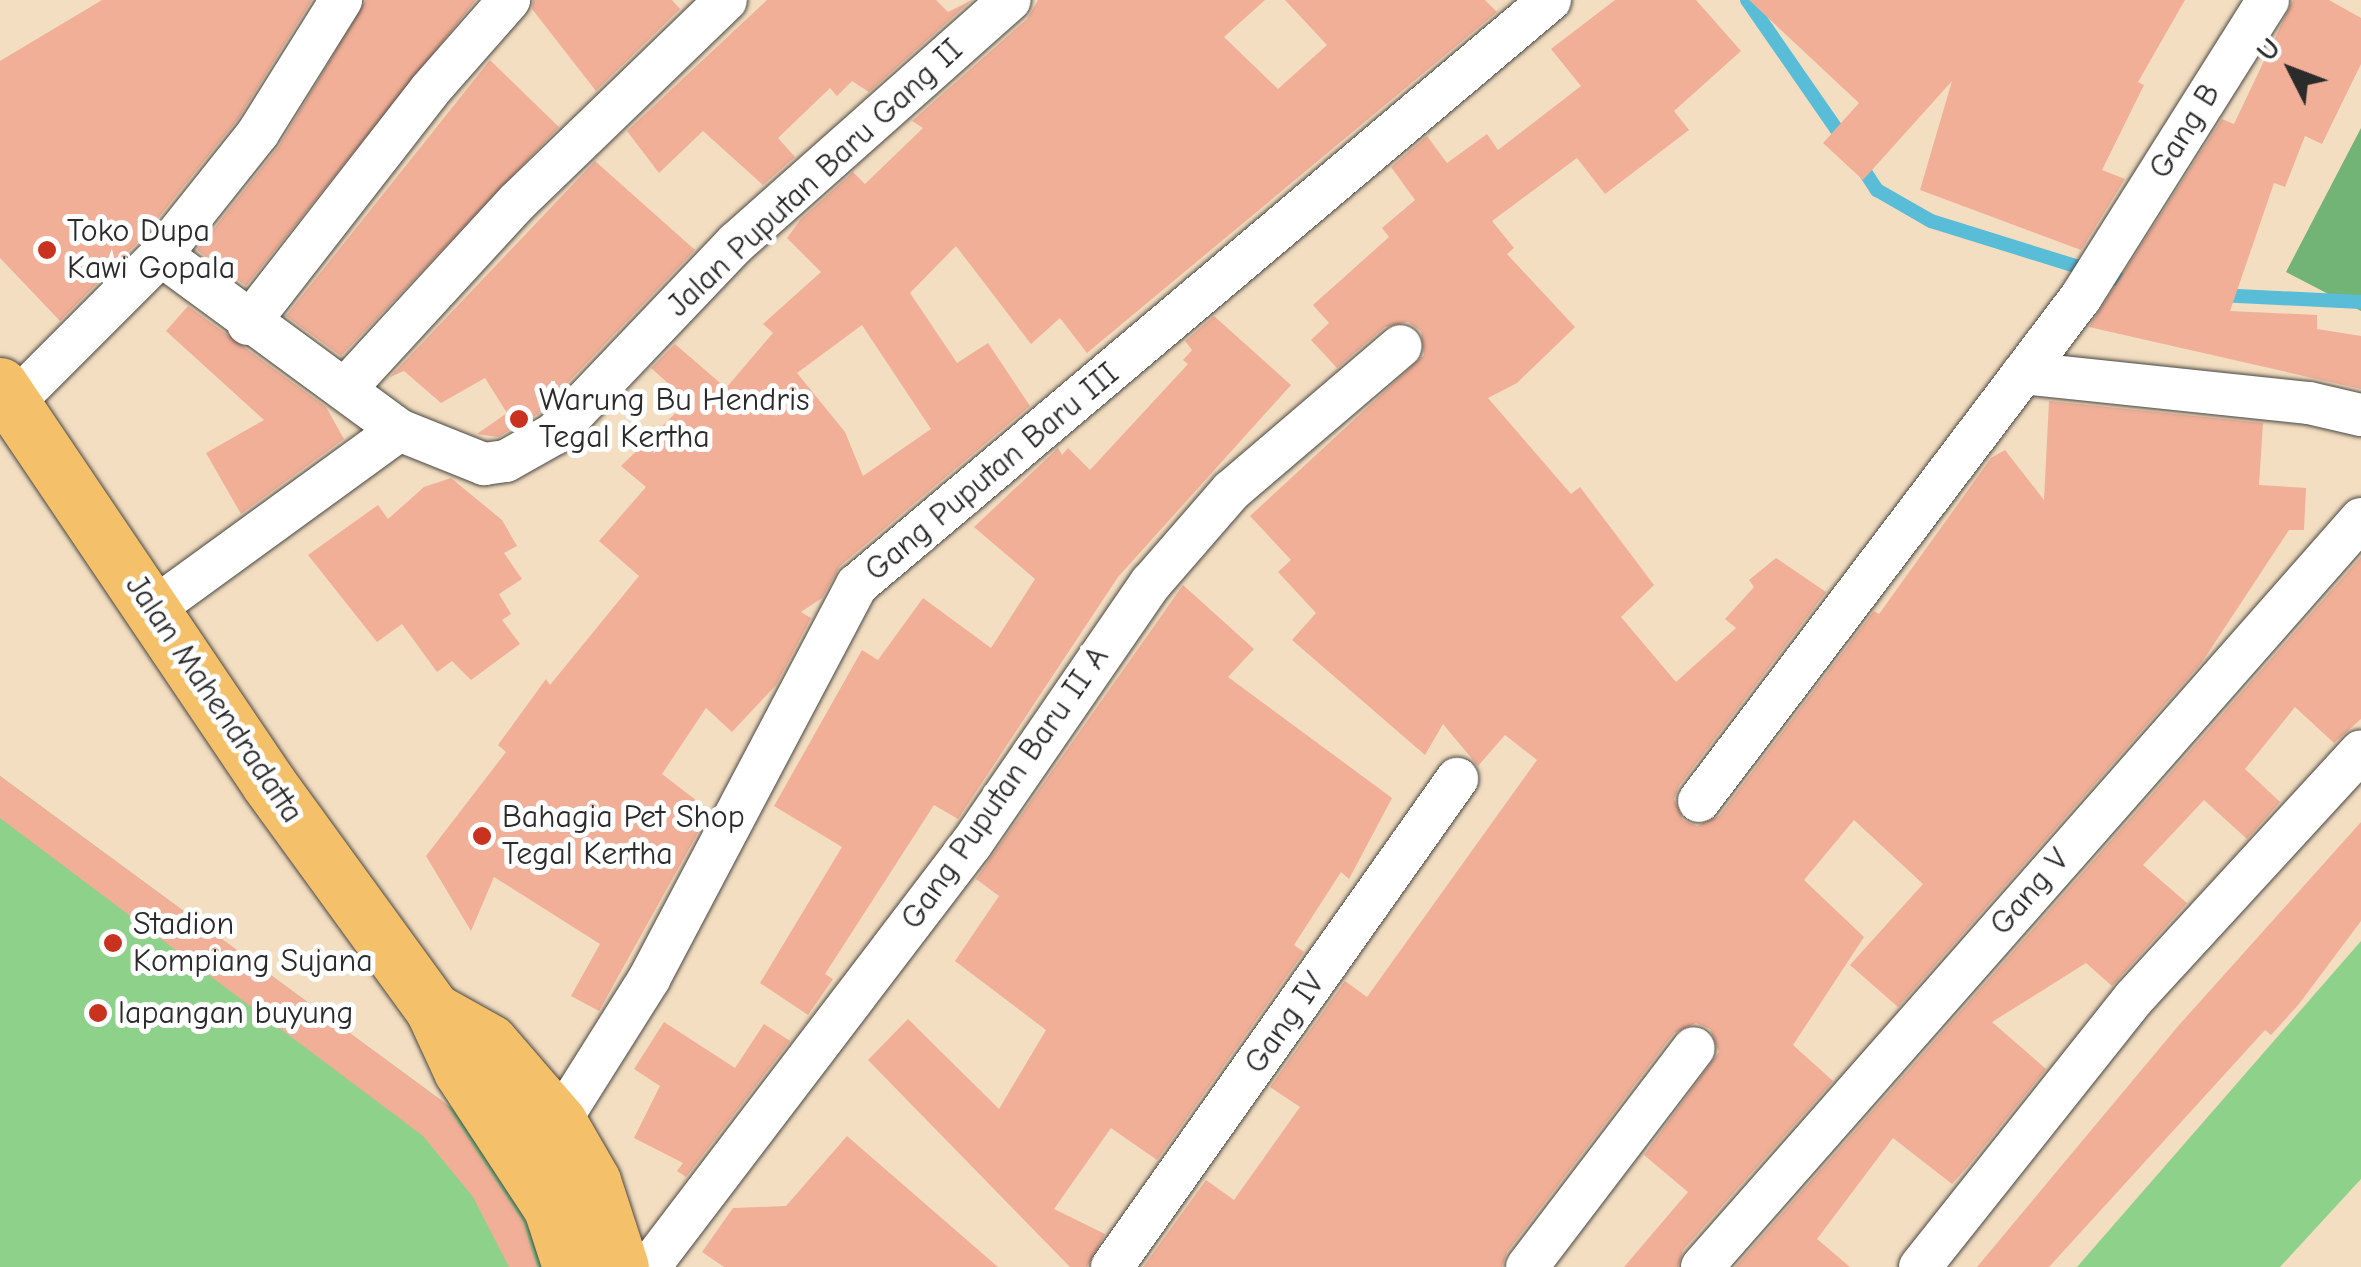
<!DOCTYPE html>
<html>
<head>
<meta charset="utf-8">
<style>
  body { margin:0 }
  #map { position:relative; width:2361px; height:1267px; overflow:hidden; background:#f3dec1; font-family:"Comic Neue",sans-serif }
  div>[style] { position:absolute }
  [style*='--x'] { left:calc(var(--x)*1px); top:calc(var(--y)*1px); width:calc(var(--w)*1px); rotate:calc(var(--a)*1deg) }
  .green>* { inset:0; background:#8dd18a }
  .forest>* { inset:0; background:#72b376 }
  .stream>* { height:14px; margin:-7px; padding:0 7px; transform-origin:7px; border-radius:7px; background:#5abdd8 }
  .building>* { inset:0; background:#f1af98 }
  .roads { filter:drop-shadow(0 0 2px #494642) drop-shadow(0 0 2px #494642) }
  .minor>* { height:42px; margin:-21px; padding:0 21px; transform-origin:21px; border-radius:21px; background:#fff }
  .trunk>* { height:55px; margin:-27.5px; padding:0 27.5px; transform-origin:27.5px; border-radius:27.5px; background:#f4c16a }
  .dots>* { width:28px; height:28px; translate:-50% -50%; box-sizing:border-box; border:5px solid #fff; border-radius:50% }
  span { translate:-50% -50%; white-space:nowrap; text-align:center; line-height:1.15; -webkit-text-stroke:10px #fff; paint-order:stroke }
  .street-label { font-size:32px; color:#2b2b2b }
  .poi-label { font-size:32px; color:#2b2b2b }
  .left { translate:0 -50%; text-align:left }
  .north { position:absolute; left:2241px; top:20px; width:100px; height:100px; -webkit-text-stroke:8px #fff; paint-order:stroke; rotate:312deg; font-size:28px; font-weight:700; line-height:40px; text-align:center; color:#2b2b2b }
  .north::after { content:''; display:block; margin:auto; width:35px; height:45px; background:#2b2b2b; clip-path:polygon(50% 0,100% 100%,50% 72%,0 100%) }
</style>
</head>
<body>
<div id="map">
  <div class="green">
    <i style="clip-path:polygon(0 776px,453px 1109px,497px 1159px,546px 1267px,0 1267px)"></i>
    <i style="clip-path:polygon(2361px 941px,2361px 1179px,2280px 1267px,2077px 1267px)"></i>
  </div>
  <div class="forest">
    <i style="clip-path:polygon(2361px 128px,2361px 311px,2286px 272px)"></i>
  </div>
  <div class="stream">
    <i style="--x:1747;--y:0;--w:174;--a:55.3"></i>
    <i style="--x:1858;--y:161;--w:35;--a:57"></i>
    <i style="--x:1877;--y:190;--w:62;--a:29.9"></i>
    <i style="--x:1931;--y:221;--w:216;--a:17.3"></i>
    <i style="--x:2218;--y:295;--w:143;--a:2.8"></i>
  </div>
  <div class="building">
    <i style="clip-path:polygon(102px 0,312px 0,238px 119px,142px 238px,60px 321px,0 258px,0 61px)"></i>
    <i style="clip-path:polygon(366px 0,476px 0,246px 286px,197px 250px,279px 146px)"></i>
    <i style="clip-path:polygon(533px 0,672px 0,680px 9px,596px 91px,532px 9px)"></i>
    <i style="clip-path:polygon(767px 0,936px 0,948px 12px,972px 0,869px 92px,852px 81px,837px 96px,830px 88px,778px 138px,795px 157px,763px 185px,703px 131px,659px 173px,627px 131px)"></i>
    <i style="clip-path:polygon(evenodd,1038px 0,1265px 0,1224px 37px,1278px 89px,1327px 45px,1285px 0,1485px 0,1497px 12px,1087px 353px,1060px 318px,1031px 344px,956px 246px,910px 293px,957px 363px,988px 343px,1030px 406px,840px 566px,822px 598px,801px 612px,811px 618px,776px 685px,732px 732px,706px 708px,662px 774px,710px 811px,599px 1011px,571px 996px,600px 944px,494px 877px,471px 931px,426px 856px,506px 752px,498px 745px,546px 679px,550px 685px,639px 576px,599px 541px,646px 487px,621px 466px,688px 401px,651px 368px,675px 344px,726px 388px,773px 333px,763px 324px,821px 272px,787px 238px,801px 219px,853px 172px,865px 184px,923px 128px,912px 121px,1027px 19px,1038px 0,862px 325px,931px 429px,863px 476px,845px 432px,797px 373px,862px 325px)"></i>
    <i style="clip-path:polygon(1615px 0,1696px 0,1741px 51px,1674px 111px,1689px 130px,1605px 194px,1577px 158px,1492px 221px,1514px 248px,1507px 254px,1575px 327px,1517px 383px,1488px 398px,1571px 494px,1580px 487px,1654px 585px,1621px 617px,1676px 682px,1736px 628px,1725px 619px,1754px 587px,1749px 580px,1776px 558px,1826px 592px,1679px 786px,1674px 799px,1683px 820px,1697px 826px,1719px 816px,1874px 611px,1879px 614px,1991px 458px,2005px 450px,2044px 500px,2049px 401px,2263px 423px,2259px 485px,2306px 488px,2304px 530px,2289px 530px,2202px 662px,1898px 1007px,1850px 965px,1923px 884px,1854px 820px,1804px 880px,1864px 937px,1793px 1045px,1833px 1081px,1683px 1250px,1678px 1267px,1624px 1267px,1688px 1192px,1644px 1155px,1719px 1052px,1710px 1029px,1696px 1023px,1674px 1033px,1507px 1252px,1502px 1267px,1143px 1267px,1206px 1180px,1234px 1200px,1300px 1107px,1270px 1087px,1345px 981px,1367px 997px,1537px 760px,1505px 735px,1478px 766px,1443px 724px,1425px 755px,1292px 640px,1316px 613px,1278px 572px,1291px 560px,1250px 516px,1424px 355px,1421px 331px,1408px 322px,1385px 327px,1337px 368px,1311px 340px,1329px 323px,1313px 305px,1389px 237px,1382px 228px,1415px 200px,1391px 167px,1427px 136px,1447px 163px,1487px 134px,1498px 150px,1581px 86px,1551px 49px)"></i>
    <i style="clip-path:polygon(1749px 0,2185px 0,2138px 82px,2144px 85px,2102px 170px,2125px 179px,2081px 250px,1920px 190px,1952px 81px,1863px 180px,1823px 143px,1859px 103px)"></i>
    <i style="clip-path:polygon(2293px 0,2329px 0,2361px 18px,2361px 64px,2322px 144px,2305px 136px,2285px 187px,2274px 183px,2230px 311px,2317px 315px,2317px 329px,2361px 336px,2361px 389px,2089px 327px,2222px 119px,2234px 124px)"></i>
    <i style="clip-path:polygon(490px 60px,559px 127px,341px 356px,286px 316px)"></i>
    <i style="clip-path:polygon(595px 161px,695px 250px,538px 414px,498px 437px,477px 434px,507px 413px,485px 378px,441px 403px,404px 371px,390px 377px)"></i>
    <i style="clip-path:polygon(188px 306px,326px 407px,344px 439px,241px 514px,206px 453px,264px 420px,166px 331px)"></i>
    <i style="clip-path:polygon(1214px 316px,1291px 385px,1118px 577px,958px 819px,934px 805px,825px 974px,833px 979px,808px 1015px,760px 983px,842px 847px,774px 806px,862px 650px,878px 660px,923px 598px,991px 648px,1035px 579px,974px 527px,1058px 448px,1062px 455px,1068px 448px,1090px 470px,1188px 364px,1183px 360px,1192px 350px,1185px 341px)"></i>
    <i style="clip-path:polygon(451px 478px,502px 520px,517px 546px,504px 553px,522px 579px,499px 594px,511px 614px,502px 620px,520px 644px,471px 680px,452px 661px,437px 672px,402px 624px,377px 642px,308px 555px,378px 505px,388px 519px,424px 487px)"></i>
    <i style="clip-path:polygon(2361px 557px,2361px 719px,2334px 743px,2295px 707px,2245px 769px,2280px 802px,2247px 839px,2204px 800px,2143px 865px,2187px 903px,2112px 986px,2086px 963px,1992px 1022px,2046px 1069px,1969px 1165px,1952px 1184px,1893px 1138px,1817px 1239px,1850px 1267px,1735px 1267px)"></i>
    <i style="clip-path:polygon(1183px 585px,1254px 649px,1228px 677px,1392px 798px,1349px 879px,1341px 872px,1294px 945px,1304px 952px,1157px 1160px,1111px 1128px,1054px 1209px,1105px 1234px,1087px 1267px,1070px 1267px,868px 1060px,908px 1019px,999px 1109px,1046px 1030px,955px 961px,999px 896px,976px 879px)"></i>
    <i style="clip-path:polygon(0 776px,445px 1103px,523px 1222px,537px 1267px,509px 1267px,473px 1197px,423px 1136px,0 818px)"></i>
    <i style="clip-path:polygon(2361px 822px,2361px 921px,2299px 1004px,2271px 1035px,2265px 1030px,2049px 1267px,1977px 1267px,2179px 1025px)"></i>
    <i style="clip-path:polygon(664px 1022px,735px 1068px,764px 1024px,790px 1041px,686px 1177px,677px 1171px,683px 1163px,634px 1138px,660px 1086px,634px 1069px)"></i>
    <i style="clip-path:polygon(847px 1136px,998px 1267px,724px 1267px,702px 1252px,733px 1208px,786px 1206px)"></i>
  </div>
  <div class="roads">
    <div class="minor">
      <i style="--x:161;--y:255;--w:156;--a:-51.5"></i>
      <i style="--x:258;--y:133;--w:157;--a:-58"></i>
      <i style="--x:248;--y:324;--w:296;--a:-52.1"></i>
      <i style="--x:430;--y:90;--w:120;--a:-48.7"></i>
      <i style="--x:2023;--y:373;--w:288;--a:6"></i>
      <i style="--x:2309;--y:403;--w:53;--a:13"></i>
      <i style="--x:345;--y:389;--w:255;--a:-47.4"></i>
      <i style="--x:518;--y:201;--w:289;--a:-44"></i>
      <i style="--x:13;--y:403;--w:209;--a:-45"></i>
      <i style="--x:161;--y:255;--w:295;--a:36.3"></i>
      <i style="--x:399;--y:430;--w:92;--a:21.8"></i>
      <i style="--x:484;--y:464;--w:22;--a:-8"></i>
      <i style="--x:506;--y:461;--w:55;--a:-29.4"></i>
      <i style="--x:554;--y:434;--w:264;--a:-46.4"></i>
      <i style="--x:736;--y:243;--w:366;--a:-41.6"></i>
      <i style="--x:153;--y:609;--w:304;--a:-36"></i>
      <i style="--x:1699;--y:801;--w:632;--a:-52.84"></i>
      <i style="--x:2081;--y:297;--w:351;--a:-57.8"></i>
      <i style="--x:559;--y:1122;--w:169;--a:-57.8"></i>
      <i style="--x:649;--y:979;--w:446;--a:-62.2"></i>
      <i style="--x:857;--y:585;--w:907;--a:-40.17"></i>
      <i style="--x:649;--y:1267;--w:533;--a:-52.7"></i>
      <i style="--x:972;--y:843;--w:316;--a:-55.5"></i>
      <i style="--x:1151;--y:583;--w:122;--a:-49"></i>
      <i style="--x:1231;--y:491;--w:223;--a:-40.5"></i>
      <i style="--x:1112;--y:1267;--w:598;--a:-54.74"></i>
      <i style="--x:1527;--y:1267;--w:275;--a:-52.7"></i>
      <i style="--x:1702;--y:1267;--w:997;--a:-48.62"></i>
      <i style="--x:1920;--y:1267;--w:344;--a:-51.5"></i>
      <i style="--x:2134;--y:998;--w:335;--a:-47.4"></i>
    </div>
    <div class="trunk">
      <i style="--x:0;--y:385;--w:481;--a:56"></i>
      <i style="--x:269;--y:784;--w:279;--a:54"></i>
      <i style="--x:433;--y:1010;--w:67;--a:65.3"></i>
      <i style="--x:461;--y:1071;--w:164;--a:56.7"></i>
      <i style="--x:551;--y:1208;--w:62;--a:72.1"></i>
      <i style="--x:433;--y:1010;--w:65;--a:29.3"></i>
      <i style="--x:490;--y:1042;--w:106;--a:49.2"></i>
      <i style="--x:559;--y:1122;--w:68;--a:60"></i>
      <i style="--x:593;--y:1181;--w:90;--a:72"></i>
    </div>
  </div>
  <div class="dots">
    <i style="left:47px;top:250px;background:#c8321e"></i>
    <i style="left:519px;top:419px;background:#c8321e"></i>
    <i style="left:482px;top:836px;background:#c8321e"></i>
    <i style="left:113px;top:943px;background:#c8321e"></i>
    <i style="left:98px;top:1013px;background:#c8321e"></i>
  </div>
  <div class="street-label">
    <span style="left:2185px;top:131px;rotate:-58deg">Gang B</span>
    <span style="left:815px;top:178px;rotate:-43deg">Jalan Puputan Baru Gang II</span>
    <span style="left:992px;top:472px;rotate:-40deg">Gang Puputan Baru III</span>
    <span style="left:214px;top:699px;rotate:56deg">Jalan Mahendradatta</span>
    <span style="left:1005px;top:788px;rotate:-55deg">Gang Puputan Baru II A</span>
    <span style="left:2030px;top:892px;rotate:-49deg">Gang V</span>
    <span style="left:1285px;top:1023px;rotate:-55deg">Gang IV</span>
  </div>
  <div class="poi-label">
    <span class="left" style="left:67px;top:250px">Toko Dupa<br>Kawi Gopala</span>
    <span class="left" style="left:539px;top:419px">Warung Bu Hendris<br>Tegal Kertha</span>
    <span class="left" style="left:502px;top:836px">Bahagia Pet Shop<br>Tegal Kertha</span>
    <span class="left" style="left:133px;top:943px">Stadion<br>Kompiang Sujana</span>
    <span class="left" style="left:118px;top:1013px">lapangan buyung</span>
  </div>
  <div class="north">U</div>
</div>
</body>
</html>
